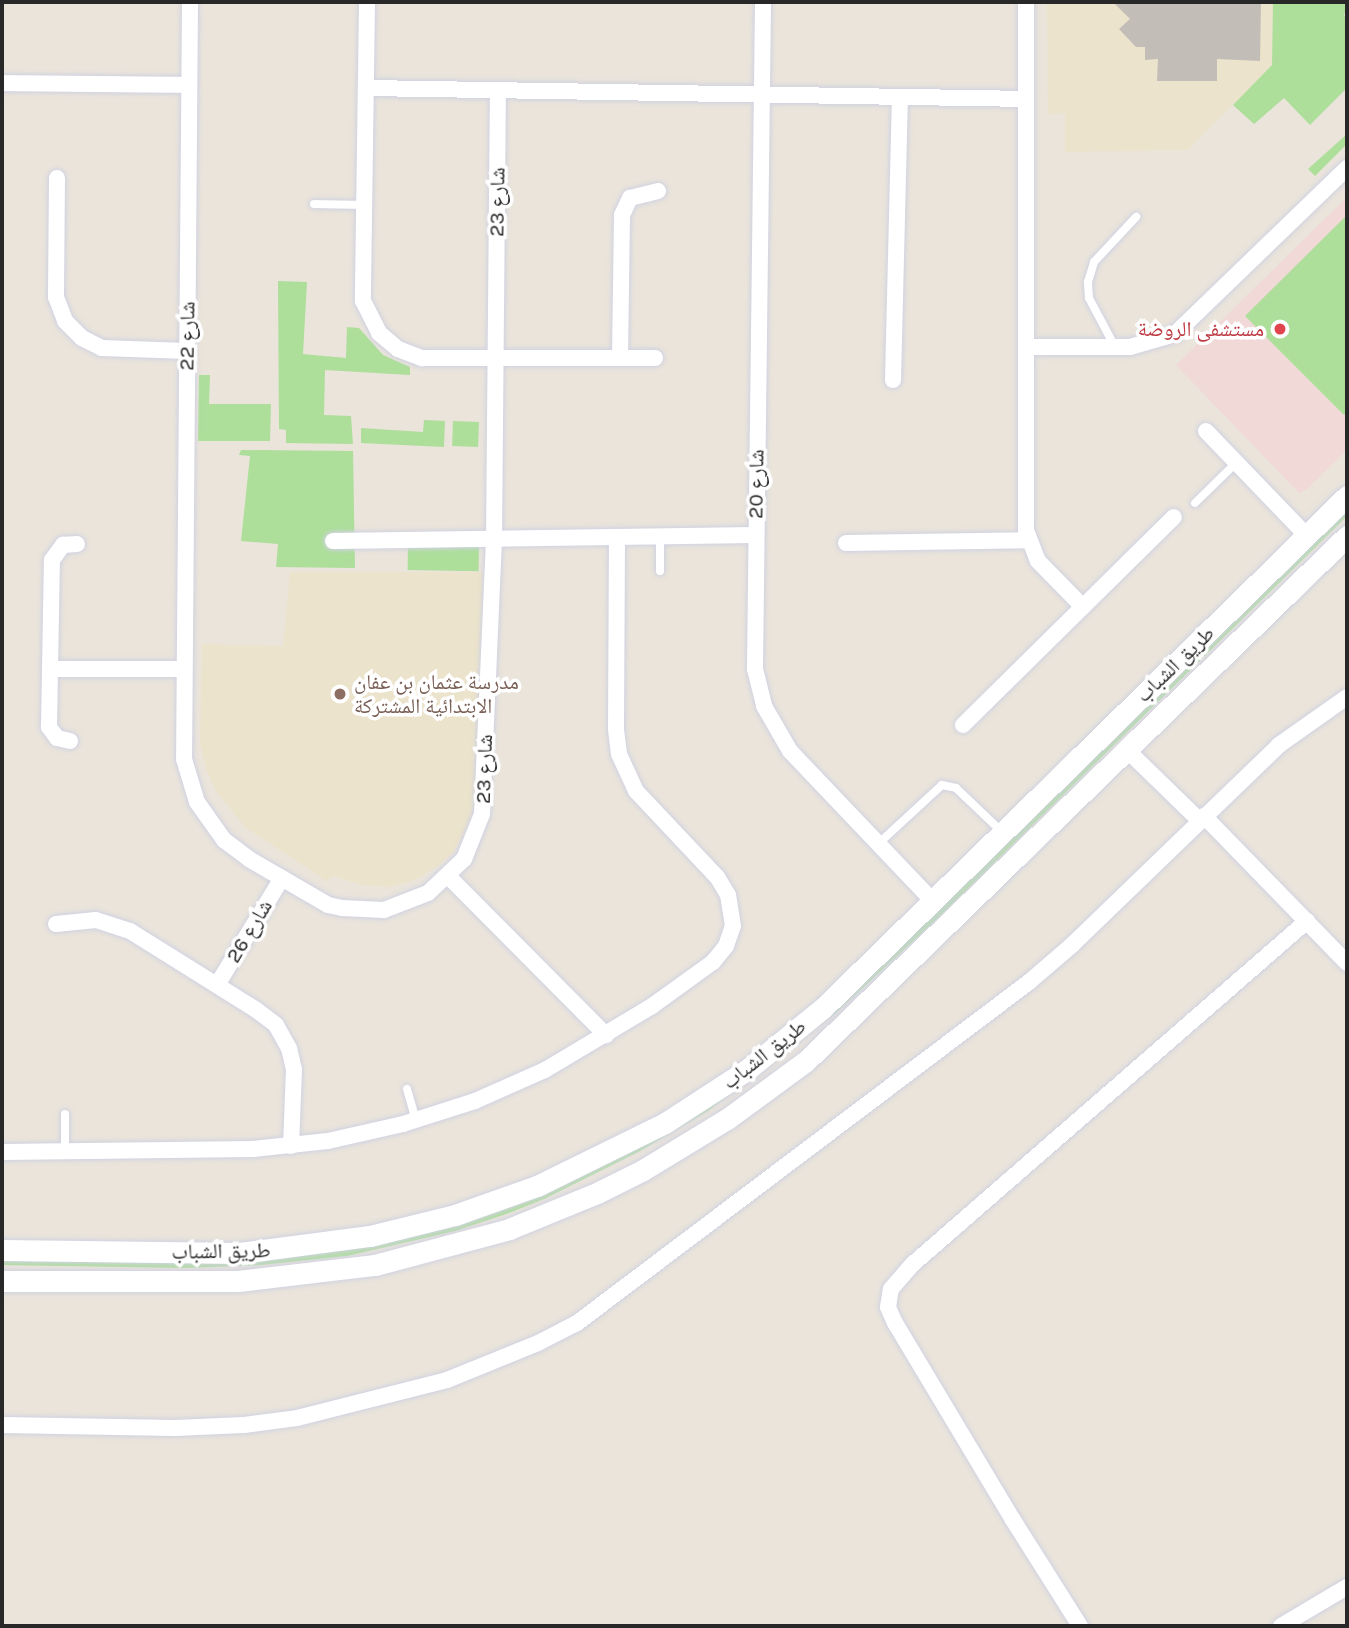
<!DOCTYPE html>
<html>
<head>
<meta charset="utf-8">
<style>
  body { margin:0 }
  #map { position:relative; width:1349px; height:1628px; overflow:hidden; background:#eae4db; font-family:Karla,"Noto Naskh Arabic",sans-serif }
  div>[style] { position:absolute }
  [style*='--x'] { left:calc(var(--x)*1px); top:calc(var(--y)*1px); width:calc(var(--w)*1px); rotate:calc(var(--a)*1deg) }
  .education>* { inset:0; background:#ebe3cb }
  .medical>* { inset:0; background:#f1d9d8 }
  .green>* { inset:0; background:#adde9a; transform-origin:0 0 }
  .building>* { inset:0; background:#c2beb7 }
  .roads { filter:drop-shadow(0 0 2px #d0d2e1) drop-shadow(0 0 2px #d0d2e1) }
  .service>* { height:8px; margin:-4px; padding:0 4px; transform-origin:4px; border-radius:4px; background:#fff }
  .minor>* { height:16px; margin:-8px; padding:0 8px; transform-origin:8px; border-radius:8px; background:#fff }
  .secondary>* { height:21px; margin:-10.5px; padding:0 10.5px; transform-origin:10.5px; border-radius:10.5px; background:#fff }
  .dots>* { width:19px; height:19px; translate:-50% -50%; box-sizing:border-box; border:4px solid #fff; border-radius:50% }
  span { translate:-50% -50%; white-space:nowrap; text-align:center; line-height:1.15; -webkit-text-stroke:7px #fff; paint-order:stroke }
  .street-label { font-size:21px; color:#282828 }
  .health-label { font-size:21px; color:#be3a42 }
  .right { translate:-100% -50%; text-align:right }
  .education-label { font-size:21px; color:#785e54 }
  .left { translate:0 -50%; text-align:left }
  .frame { position:absolute; inset:0; border:4px solid #282828; pointer-events:none }
</style>
</head>
<body>
<div id="map">
  <div class="education">
    <i style="clip-path:polygon(1047px 2px,1273px 2px,1272px 65px,1188px 150px,1065px 152px,1065px 113px,1048px 114px)"></i>
    <i style="clip-path:polygon(290px 572px,483px 572px,476px 801px,466px 829px,453px 852px,437px 867px,415px 880px,391px 887px,362px 885px,333px 876px,327px 881px,245px 827px,216px 791px,207px 771px,200px 743px,202px 644px,283px 646px)"></i>
  </div>
  <div class="medical">
    <i style="clip-path:polygon(1347px 197px,1347px 450px,1306px 490px,1299px 493px,1176px 365px)"></i>
  </div>
  <div class="green">
    <i style="clip-path:polygon(1273px 2px,1347px 2px,1347px 11px,1344px 15px,1347px 19px,1347px 88px,1310px 125px,1284px 98px,1254px 124px,1233px 105px,1272px 65px)"></i>
    <i style="clip-path:polygon(1347px 134px,1347px 144px,1315px 176px,1308px 169px)"></i>
    <i style="clip-path:polygon(1347px 215px,1347px 412px,1344px 415px,1245px 316px)"></i>
    <i style="clip-path:polygon(278px 281px,307px 282px,303px 354px,346px 358px,347px 327px,359px 328px,383px 355px,410px 367px,410px 375px,325px 370px,324px 415px,351px 416px,353px 444px,286px 443px,286px 430px,279px 429px)"></i>
    <i style="clip-path:polygon(199px 375px,210px 375px,209px 404px,271px 404px,270px 441px,198px 441px)"></i>
    <i style="clip-path:polygon(424px 420px,445px 421px,444px 447px,361px 443px,361px 428px,423px 432px)"></i>
    <i style="left:453px;top:421px;width:26px;height:25px;rotate:2deg"></i>
    <i style="clip-path:polygon(241px 450px,353px 451px,355px 568px,276px 567px,278px 544px,241px 541px,250px 456px,239px 455px)"></i>
    <i style="clip-path:polygon(1347px 501px,1347px 516px,938px 918px,837px 1012px,708px 1111px,640px 1151px,544px 1199px,509px 1213px,455px 1231px,347px 1256px,261px 1265px,185px 1268px,2px 1265px,2px 1252px,233px 1257px,523px 1195px,760px 1061px)"></i>
    <i style="left:408px;top:545px;width:71px;height:25px;rotate:1deg"></i>
  </div>
  <div class="building">
    <i style="clip-path:polygon(1113px 2px,1261px 2px,1260px 61px,1217px 59px,1217px 81px,1157px 81px,1158px 59px,1145px 60px,1145px 47px,1136px 47px,1119px 29px,1130px 19px)"></i>
  </div>
  <div class="roads">
    <div class="service">
      <i style="--x:314;--y:204;--w:50;--a:1.1"></i>
      <i style="--x:1115;--y:347;--w:55;--a:-118"></i>
      <i style="--x:1089;--y:298;--w:16;--a:-94"></i>
      <i style="--x:1088;--y:282;--w:21;--a:-73"></i>
      <i style="--x:1094;--y:262;--w:62;--a:-47"></i>
      <i style="--x:1195;--y:503;--w:57;--a:-44.3"></i>
      <i style="--x:660;--y:571;--w:35;--a:-90"></i>
      <i style="--x:878;--y:844;--w:87;--a:-42.7"></i>
      <i style="--x:942;--y:785;--w:14;--a:12"></i>
      <i style="--x:956;--y:788;--w:64;--a:43.7"></i>
      <i style="--x:407;--y:1089;--w:32;--a:74"></i>
      <i style="--x:65;--y:1151;--w:37;--a:-90"></i>
    </div>
    <div class="minor">
      <i style="--x:190;--y:2;--w:757;--a:90.45"></i>
      <i style="--x:184;--y:759;--w:45;--a:73.2"></i>
      <i style="--x:197;--y:802;--w:47;--a:54.6"></i>
      <i style="--x:224;--y:840;--w:31;--a:37"></i>
      <i style="--x:249;--y:859;--w:91;--a:30.2"></i>
      <i style="--x:328;--y:905;--w:14;--a:12"></i>
      <i style="--x:342;--y:908;--w:42;--a:2.7"></i>
      <i style="--x:384;--y:910;--w:47;--a:-21.1"></i>
      <i style="--x:428;--y:893;--w:50;--a:-43.4"></i>
      <i style="--x:464;--y:859;--w:48;--a:-68.2"></i>
      <i style="--x:482;--y:814;--w:275;--a:-87.5"></i>
      <i style="--x:494;--y:539;--w:449;--a:-89.5"></i>
      <i style="--x:367;--y:2;--w:299;--a:90.8"></i>
      <i style="--x:363;--y:301;--w:36;--a:63"></i>
      <i style="--x:379;--y:333;--w:25;--a:40"></i>
      <i style="--x:398;--y:349;--w:26;--a:21"></i>
      <i style="--x:422;--y:358;--w:233;--a:0"></i>
      <i style="--x:763;--y:2;--w:667;--a:90.69"></i>
      <i style="--x:755;--y:669;--w:38;--a:76"></i>
      <i style="--x:764;--y:706;--w:52;--a:60"></i>
      <i style="--x:790;--y:751;--w:207;--a:46.4"></i>
      <i style="--x:1026;--y:2;--w:528;--a:90"></i>
      <i style="--x:1026;--y:530;--w:33;--a:69"></i>
      <i style="--x:1038;--y:561;--w:64;--a:45.6"></i>
      <i style="--x:2;--y:83;--w:187;--a:0.6"></i>
      <i style="--x:366;--y:88;--w:660;--a:0.95"></i>
      <i style="--x:57;--y:178;--w:119;--a:90.5"></i>
      <i style="--x:56;--y:297;--w:26;--a:69"></i>
      <i style="--x:65;--y:321;--w:24;--a:45"></i>
      <i style="--x:82;--y:338;--w:22;--a:27"></i>
      <i style="--x:102;--y:348;--w:85;--a:2"></i>
      <i style="--x:1026;--y:347;--w:104;--a:0"></i>
      <i style="--x:1130;--y:347;--w:47;--a:-16.1"></i>
      <i style="--x:1175;--y:334;--w:239;--a:-44"></i>
      <i style="--x:620;--y:358;--w:143;--a:-89.2"></i>
      <i style="--x:622;--y:215;--w:19;--a:-65"></i>
      <i style="--x:630;--y:198;--w:29;--a:-14"></i>
      <i style="--x:893;--y:380;--w:283;--a:-88.6"></i>
      <i style="--x:1206;--y:431;--w:146;--a:46.1"></i>
      <i style="--x:333;--y:541;--w:422;--a:-0.8"></i>
      <i style="--x:846;--y:543;--w:182;--a:-0.9"></i>
      <i style="--x:50;--y:669;--w:133;--a:0"></i>
      <i style="--x:963;--y:725;--w:296;--a:-44.6"></i>
      <i style="--x:70;--y:741;--w:13;--a:-167"></i>
      <i style="--x:57;--y:738;--w:14;--a:-126"></i>
      <i style="--x:49;--y:727;--w:167;--a:-89"></i>
      <i style="--x:52;--y:560;--w:19;--a:-54"></i>
      <i style="--x:63;--y:545;--w:14;--a:-4"></i>
      <i style="--x:1126;--y:749;--w:102;--a:44.2"></i>
      <i style="--x:1204;--y:816;--w:205;--a:45.8"></i>
      <i style="--x:449;--y:877;--w:223;--a:45.2"></i>
      <i style="--x:56;--y:924;--w:40;--a:-5.7"></i>
      <i style="--x:96;--y:920;--w:36;--a:18"></i>
      <i style="--x:130;--y:931;--w:147;--a:32"></i>
      <i style="--x:255;--y:1009;--w:26;--a:37"></i>
      <i style="--x:276;--y:1025;--w:26;--a:61"></i>
      <i style="--x:289;--y:1048;--w:22;--a:77"></i>
      <i style="--x:294;--y:1069;--w:77;--a:92.2"></i>
      <i style="--x:217;--y:985;--w:125;--a:-58.7"></i>
      <i style="--x:2;--y:1152;--w:251;--a:-0.7"></i>
      <i style="--x:253;--y:1149;--w:75;--a:-6.1"></i>
      <i style="--x:328;--y:1141;--w:77;--a:-12.8"></i>
      <i style="--x:403;--y:1124;--w:76;--a:-17.7"></i>
      <i style="--x:475;--y:1101;--w:77;--a:-23.9"></i>
      <i style="--x:545;--y:1070;--w:125;--a:-30.9"></i>
      <i style="--x:652;--y:1006;--w:75;--a:-35.8"></i>
      <i style="--x:713;--y:962;--w:21;--a:-51"></i>
      <i style="--x:726;--y:946;--w:21;--a:-71"></i>
      <i style="--x:733;--y:926;--w:31;--a:-99"></i>
      <i style="--x:728;--y:895;--w:21;--a:-121"></i>
      <i style="--x:717;--y:877;--w:118;--a:-133.3"></i>
      <i style="--x:636;--y:791;--w:41;--a:-114.7"></i>
      <i style="--x:619;--y:754;--w:26;--a:-97"></i>
      <i style="--x:616;--y:728;--w:191;--a:-89.7"></i>
      <i style="--x:2;--y:1425;--w:173;--a:1"></i>
      <i style="--x:175;--y:1428;--w:69;--a:-2.5"></i>
      <i style="--x:244;--y:1425;--w:53;--a:-7.5"></i>
      <i style="--x:297;--y:1418;--w:155;--a:-14.2"></i>
      <i style="--x:447;--y:1380;--w:98;--a:-22.1"></i>
      <i style="--x:538;--y:1343;--w:44;--a:-27.1"></i>
      <i style="--x:577;--y:1323;--w:566;--a:-37.03"></i>
      <i style="--x:1029;--y:982;--w:57;--a:-40.7"></i>
      <i style="--x:1072;--y:945;--w:288;--a:-44"></i>
      <i style="--x:1279;--y:745;--w:83;--a:-35.2"></i>
      <i style="--x:1080;--y:1626;--w:125;--a:-122.3"></i>
      <i style="--x:1013;--y:1520;--w:230;--a:-120.9"></i>
      <i style="--x:895;--y:1323;--w:17;--a:-114"></i>
      <i style="--x:888;--y:1307;--w:18;--a:-81"></i>
      <i style="--x:891;--y:1289;--w:35;--a:-49"></i>
      <i style="--x:914;--y:1263;--w:521;--a:-41.03"></i>
      <i style="--x:1281;--y:1626;--w:77;--a:-30.6"></i>
    </div>
    <div class="secondary">
      <i style="--x:2;--y:1250;--w:238;--a:0.7"></i>
      <i style="--x:240;--y:1253;--w:131;--a:-7.5"></i>
      <i style="--x:370;--y:1236;--w:88;--a:-13.9"></i>
      <i style="--x:455;--y:1215;--w:87;--a:-19.5"></i>
      <i style="--x:537;--y:1186;--w:143;--a:-26.2"></i>
      <i style="--x:665;--y:1123;--w:99;--a:-33"></i>
      <i style="--x:748;--y:1069;--w:98;--a:-39.2"></i>
      <i style="--x:824;--y:1007;--w:731;--a:-44.34"></i>
      <i style="--x:2;--y:1281;--w:236;--a:0"></i>
      <i style="--x:238;--y:1281;--w:138;--a:-6.7"></i>
      <i style="--x:375;--y:1265;--w:139;--a:-15"></i>
      <i style="--x:509;--y:1229;--w:97;--a:-22.3"></i>
      <i style="--x:599;--y:1192;--w:49;--a:-26.6"></i>
      <i style="--x:643;--y:1170;--w:98;--a:-31.3"></i>
      <i style="--x:727;--y:1119;--w:98;--a:-36.3"></i>
      <i style="--x:806;--y:1061;--w:754;--a:-44.14"></i>
    </div>
  </div>
  <div class="dots">
    <i style="left:1280px;top:329px;background:#e0444e"></i>
    <i style="left:340px;top:694px;background:#8d6e63"></i>
  </div>
  <div class="street-label">
    <span style="left:497px;top:202px;rotate:-89deg">شارع 23</span>
    <span style="left:187px;top:336px;rotate:-89deg">شارع 22</span>
    <span style="left:756px;top:484px;rotate:-89deg">شارع 20</span>
    <span style="left:1175px;top:664px;rotate:-44deg">طريق الشباب</span>
    <span style="left:484px;top:769px;rotate:-88deg">شارع 23</span>
    <span style="left:249px;top:931px;rotate:-59deg">شارع 26</span>
    <span style="left:764px;top:1054px;rotate:-38deg">طريق الشباب</span>
    <span style="left:221px;top:1251px;rotate:-1deg">طريق الشباب</span>
  </div>
  <div class="health-label">
    <span class="right" style="left:1264px;top:329px">مستشفى الروضة</span>
  </div>
  <div class="education-label">
    <span class="left" style="left:354px;top:694px">مدرسة عثمان بن عفان<br>الابتدائية المشتركة</span>
  </div>
  <div class="frame"></div>
</div>
</body>
</html>
